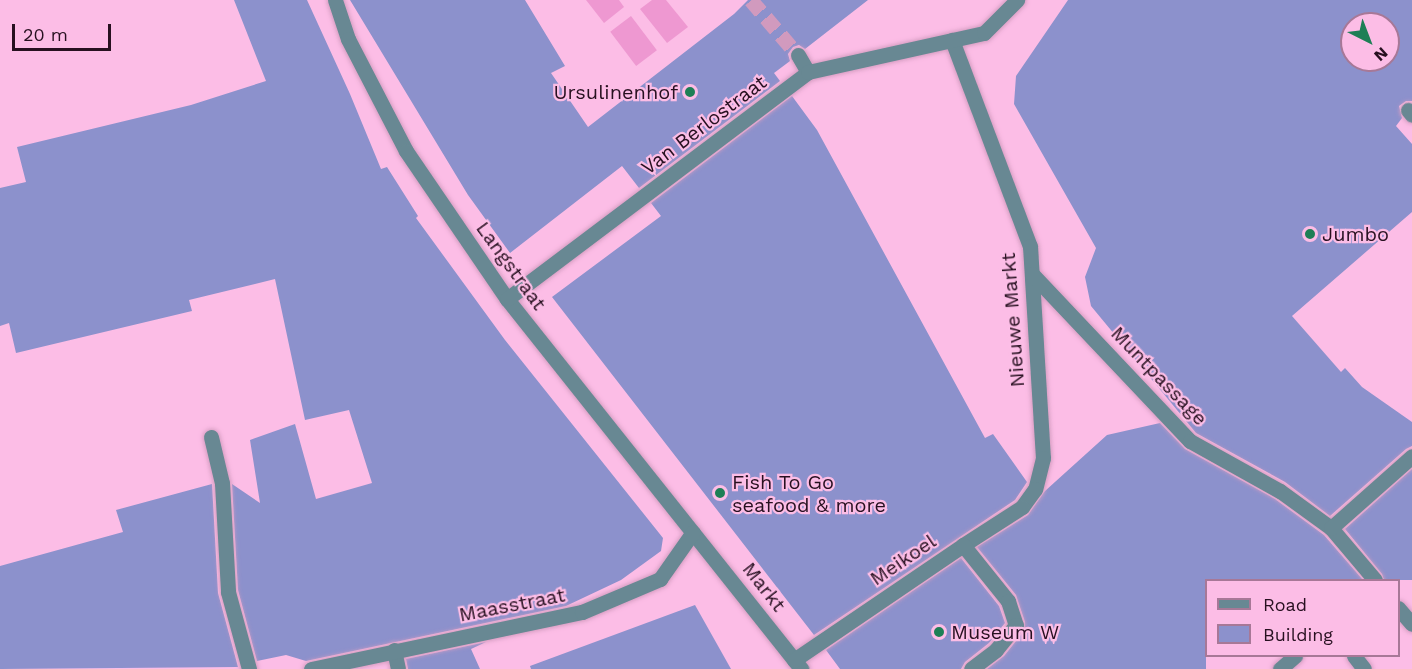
<!DOCTYPE html>
<html>
<head>
<meta charset="utf-8">
<style>
  body { margin:0 }
  #map { position:relative; width:1412px; height:669px; overflow:hidden; background:#fcbde6; font-family:"Work Sans",sans-serif }
  div>[style] { position:absolute }
  [style*='--x'] { left:calc(var(--x)*1px); top:calc(var(--y)*1px); width:calc(var(--w)*1px); rotate:calc(var(--a)*1deg) }
  .green>* { inset:0; background:#ee98d1; transform-origin:0 0 }
  .building>* { inset:0; background:#8c91cc }
  .pedestrian-tunnel>* { height:15px; margin-top:-7.5px; transform-origin:0; background:repeating-linear-gradient(90deg,#d19abe 0 15px,transparent 0 23px) }
  .roads { filter:drop-shadow(0 0 2px #d69ec2) drop-shadow(0 0 2px #d69ec2) }
  .pedestrian>* { height:15px; margin:-7.5px; padding:0 7.5px; transform-origin:7.5px; border-radius:7.5px; background:#688893 }
  .minor>* { height:15px; margin:-7.5px; padding:0 7.5px; transform-origin:7.5px; border-radius:7.5px; background:#688893 }
  .dots>* { width:16px; height:16px; translate:-50% -50%; box-sizing:border-box; border:3px solid #fcbde6; border-radius:50% }
  span { translate:-50% -50%; white-space:nowrap; text-align:center; line-height:1.15; -webkit-text-stroke:4.5px #fcbde6; paint-order:stroke }
  .poi-label { font-size:20px; color:#271020 }
  .right { translate:-100% -50%; text-align:right }
  .left { translate:0 -50%; text-align:left }
  .street-label { font-size:20px; color:#271020 }
  .legend { position:absolute; left:1205px; top:579px; width:195px; height:78px; box-sizing:border-box; background:#fcbde6; border:2px solid #a77897; margin:0; padding:8px 10px; list-style:none; font-size:18px; color:#271020 }
  .legend li { display:flex; align-items:center; gap:12px; height:30px }
  .legend b { width:30px; border:2px solid #a77897 }
  .north { position:absolute; left:1340px; top:12px; width:60px; height:60px; box-sizing:border-box; background:#fcbde6; border:2px solid #a77897; border-radius:50%; rotate:138deg; font-size:16px; font-weight:700; line-height:24px; text-align:center; color:#271020 }
  .north::after { content:''; display:block; margin:auto; width:21px; height:27px; background:#1e7f56; clip-path:polygon(50% 0,100% 100%,50% 72%,0 100%) }
  .scale { position:absolute; left:12px; top:24px; width:99px; height:27px; box-sizing:border-box; border:3px solid #271020; border-top:0; padding-left:8px; font-size:18px; line-height:21px; white-space:nowrap; color:#271020; -webkit-text-stroke:4px #fcbde6; paint-order:stroke }
</style>
</head>
<body>
<div id="map">
  <div class="green">
    <i style="clip-path:polygon(586px 0,619px 0,624px 7px,604px 23px)"></i>
    <i style="clip-path:polygon(652px 0,666px 0,688px 27px,667px 43px,640px 9px)"></i>
    <i style="left:631px;top:16px;width:43px;height:26px;rotate:53deg"></i>
  </div>
  <div class="building">
    <i style="clip-path:polygon(234px 0,307px 0,350px 94px,381px 169px,387px 167px,418px 216px,416px 218px,505px 340px,663px 538px,661px 551px,621px 580px,566px 606px,306px 661px,286px 655px,257px 661px,238px 590px,232px 484px,260px 503px,250px 440px,295px 424px,316px 499px,372px 483px,349px 410px,305px 420px,275px 279px,189px 300px,192px 311px,16px 353px,9px 323px,0 326px,0 188px,26px 182px,17px 147px,191px 105px,266px 81px)"></i>
    <i style="clip-path:polygon(350px 0,525px 0,565px 66px,551px 73px,588px 127px,734px 14px,748px 0,868px 0,805px 49px,799px 45px,793px 47px,788px 54px,790px 61px,774px 73px,780px 81px,639px 188px,622px 166px,510px 253px,468px 195px)"></i>
    <i style="clip-path:polygon(evenodd,1068px 0,1412px 0,1412px 101px,1406px 101px,1399px 106px,1402px 118px,1396px 126px,1412px 144px,1412px 212px,1292px 316px,1341px 372px,1345px 368px,1362px 387px,1412px 422px,1412px 446px,1406px 449px,1330px 516px,1285px 482px,1196px 433px,1091px 306px,1085px 277px,1096px 248px,1014px 104px,1016px 76px,1068px 0,1352px 24px,1388px 24px,1388px 60px,1352px 60px,1352px 24px)"></i>
    <i style="clip-path:polygon(792px 96px,817px 130px,985px 438px,993px 434px,1027px 482px,1015px 500px,814px 635px,552px 297px,661px 216px,651px 203px)"></i>
    <i style="clip-path:polygon(1160px 423px,1185px 449px,1275px 499px,1324px 535px,1363px 580px,1206px 580px,1206px 669px,987px 669px,1004px 656px,1024px 631px,1025px 622px,1016px 595px,977px 547px,1028px 515px,1045px 491px,1107px 435px)"></i>
    <i style="clip-path:polygon(1412px 469px,1412px 580px,1384px 580px,1382px 574px,1345px 529px)"></i>
    <i style="clip-path:polygon(212px 484px,218px 593px,238px 667px,0 669px,0 566px,123px 532px,116px 510px)"></i>
    <i style="clip-path:polygon(961px 558px,999px 606px,1005px 623px,989px 643px,965px 662px,961px 669px,840px 669px,826px 650px)"></i>
    <i style="clip-path:polygon(695px 605px,731px 669px,531px 669px,530px 666px)"></i>
    <i style="clip-path:polygon(486px 642px,471px 649px,480px 669px,408px 669px,406px 659px)"></i>
  </div>
  <div class="pedestrian-tunnel">
    <i style="--x:751;--y:0;--w:72;--a:49.5"></i>
  </div>
  <div class="roads">
    <div class="pedestrian">
      <i style="--x:335;--y:0;--w:41;--a:71.6"></i>
      <i style="--x:348;--y:39;--w:126;--a:62.6"></i>
      <i style="--x:406;--y:151;--w:179;--a:55.7"></i>
      <i style="--x:507;--y:299;--w:473;--a:51.5"></i>
      <i style="--x:952;--y:40;--w:220;--a:69.3"></i>
      <i style="--x:1030;--y:246;--w:212;--a:86.5"></i>
      <i style="--x:1043;--y:458;--w:32;--a:104"></i>
      <i style="--x:1035;--y:489;--w:22;--a:126"></i>
      <i style="--x:1022;--y:507;--w:70;--a:147.2"></i>
      <i style="--x:798;--y:55;--w:20;--a:60"></i>
      <i style="--x:1032;--y:274;--w:230;--a:46.6"></i>
      <i style="--x:1190;--y:441;--w:103;--a:29.1"></i>
      <i style="--x:1280;--y:491;--w:63;--a:36"></i>
      <i style="--x:1331;--y:528;--w:68;--a:49.8"></i>
      <i style="--x:507;--y:299;--w:377;--a:-37"></i>
      <i style="--x:808;--y:72;--w:180;--a:-12.5"></i>
      <i style="--x:984;--y:33;--w:47;--a:-45"></i>
      <i style="--x:211;--y:437;--w:47;--a:76.6"></i>
      <i style="--x:222;--y:483;--w:109;--a:86.8"></i>
      <i style="--x:228;--y:592;--w:80;--a:74.7"></i>
      <i style="--x:1331;--y:528;--w:108;--a:-41.6"></i>
      <i style="--x:1398;--y:608;--w:21;--a:49"></i>
      <i style="--x:394;--y:650;--w:19;--a:78"></i>
      <i style="--x:1354;--y:656;--w:16;--a:52"></i>
      <i style="--x:794;--y:660;--w:204;--a:-34.2"></i>
      <i style="--x:963;--y:545;--w:72;--a:51.2"></i>
      <i style="--x:1008;--y:601;--w:25;--a:72"></i>
      <i style="--x:1016;--y:625;--w:32;--a:129"></i>
      <i style="--x:996;--y:650;--w:31;--a:143"></i>
      <i style="--x:311;--y:669;--w:277;--a:-11.9"></i>
      <i style="--x:582;--y:612;--w:85;--a:-22.9"></i>
      <i style="--x:660;--y:579;--w:57;--a:-54.9"></i>
      <i style="--x:1280;--y:669;--w:20;--a:-41"></i>
    </div>
    <div class="minor">
      <i style="--x:1408;--y:110;--w:6;--a:51"></i>
    </div>
  </div>
  <div class="dots">
    <i style="left:690px;top:92px;background:#1e7f56"></i>
    <i style="left:1310px;top:234px;background:#1e7f56"></i>
    <i style="left:720px;top:493px;background:#1e7f56"></i>
    <i style="left:939px;top:632px;background:#1e7f56"></i>
  </div>
  <div class="poi-label">
    <span class="right" style="left:678px;top:92px">Ursulinenhof</span>
    <span class="left" style="left:1322px;top:234px">Jumbo</span>
    <span class="left" style="left:732px;top:494px">Fish To Go<br>seafood &amp; more</span>
    <span class="left" style="left:951px;top:632px">Museum W</span>
  </div>
  <div class="street-label">
    <span style="left:704px;top:125px;rotate:-37deg">Van Berlostraat</span>
    <span style="left:511px;top:266px;rotate:54deg">Langstraat</span>
    <span style="left:1013px;top:320px;rotate:-94deg">Nieuwe Markt</span>
    <span style="left:1159px;top:376px;rotate:46deg">Muntpassage</span>
    <span style="left:903px;top:560px;rotate:-34deg">Meikoel</span>
    <span style="left:764px;top:587px;rotate:52deg">Markt</span>
    <span style="left:512px;top:605px;rotate:-11deg">Maasstraat</span>
  </div>
  <ul class="legend">
  <li><b style="height:8px;background:#688893"></b>Road</li>
  <li><b style="height:16px;background:#8c91cc"></b>Building</li>
  </ul>
  <div class="north">N</div>
  <div class="scale">20 m</div>
</div>
</body>
</html>
